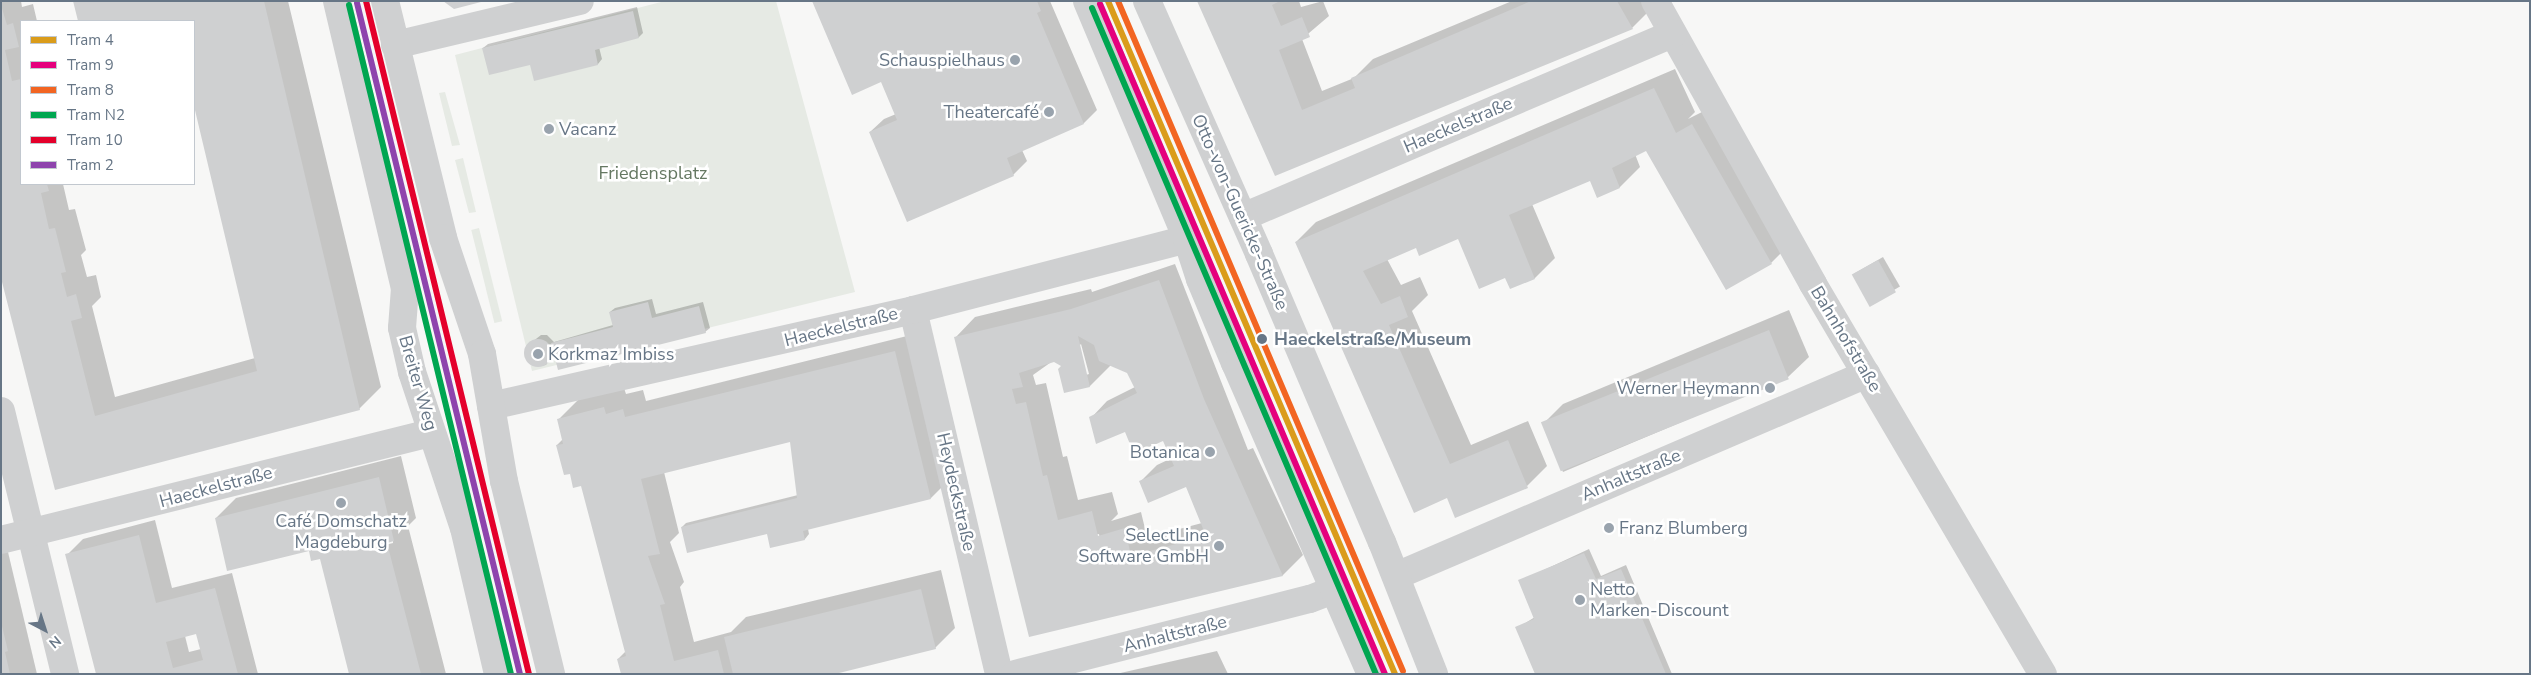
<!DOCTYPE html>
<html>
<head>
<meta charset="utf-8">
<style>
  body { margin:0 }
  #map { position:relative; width:2531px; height:675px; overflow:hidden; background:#f7f7f6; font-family:"Nunito Sans",sans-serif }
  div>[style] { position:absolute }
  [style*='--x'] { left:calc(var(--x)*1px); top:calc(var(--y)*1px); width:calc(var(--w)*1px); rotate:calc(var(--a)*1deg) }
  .green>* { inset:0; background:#e6eae4; transform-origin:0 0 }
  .shadow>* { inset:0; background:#0003; transform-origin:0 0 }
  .building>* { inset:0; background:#cfd0d1; transform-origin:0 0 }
  .round { border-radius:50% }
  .minor>* { height:28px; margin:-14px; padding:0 14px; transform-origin:14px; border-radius:14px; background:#cfd0d1 }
  .tertiary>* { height:28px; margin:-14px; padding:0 14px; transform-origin:14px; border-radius:14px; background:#cfd0d1 }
  .tram-1>* { height:6px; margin:-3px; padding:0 3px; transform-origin:3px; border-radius:3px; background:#da9c1b }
  .tram-2>* { height:6px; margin:-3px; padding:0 3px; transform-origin:3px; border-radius:3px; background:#e5007d }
  .tram-3>* { height:6px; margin:-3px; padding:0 3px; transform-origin:3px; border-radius:3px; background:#f26522 }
  .tram-4>* { height:6px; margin:-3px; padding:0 3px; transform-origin:3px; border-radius:3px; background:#00a651 }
  .tram-5>* { height:6px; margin:-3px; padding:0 3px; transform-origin:3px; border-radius:3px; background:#e4002b }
  .tram-6>* { height:6px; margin:-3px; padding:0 3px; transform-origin:3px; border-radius:3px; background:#8e44ad }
  .dots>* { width:14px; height:14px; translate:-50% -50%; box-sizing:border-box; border:2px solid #fff; border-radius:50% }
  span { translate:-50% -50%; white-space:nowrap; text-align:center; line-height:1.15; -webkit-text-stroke:5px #fff; paint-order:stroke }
  .poi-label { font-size:18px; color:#677686 }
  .right { translate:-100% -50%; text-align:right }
  .left { translate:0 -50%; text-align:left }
  .street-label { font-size:18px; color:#677686 }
  .park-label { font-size:18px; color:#657862 }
  .stop-label { font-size:18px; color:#677686; font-weight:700 }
  .frame { position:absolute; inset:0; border:2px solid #677686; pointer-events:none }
  .legend { position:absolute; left:20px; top:20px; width:175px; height:165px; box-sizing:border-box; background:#fff; border:1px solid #c2c8cf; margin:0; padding:6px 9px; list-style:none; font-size:15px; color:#677686 }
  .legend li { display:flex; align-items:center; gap:10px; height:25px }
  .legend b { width:25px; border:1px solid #c2c8cf }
  .north { position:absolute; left:20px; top:605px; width:50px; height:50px; -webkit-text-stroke:4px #fff; paint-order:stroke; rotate:140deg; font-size:14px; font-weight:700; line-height:20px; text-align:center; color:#677686 }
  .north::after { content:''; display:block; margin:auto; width:18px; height:22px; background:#677686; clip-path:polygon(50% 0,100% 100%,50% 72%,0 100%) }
</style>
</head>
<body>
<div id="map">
  <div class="green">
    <i style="clip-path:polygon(665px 1px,776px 1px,855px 292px,532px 371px,455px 55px)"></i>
    <i style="clip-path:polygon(445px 92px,460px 145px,452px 146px,439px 93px)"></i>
    <i style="clip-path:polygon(463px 158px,476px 212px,469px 213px,455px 160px)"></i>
    <i style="left:479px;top:228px;width:96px;height:8px;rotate:76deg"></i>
  </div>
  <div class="shadow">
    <i style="clip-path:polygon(1px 1px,21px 1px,22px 7px,33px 4px,37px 21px,21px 21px,21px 184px,63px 184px,69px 210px,75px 209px,86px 250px,81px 255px,87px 277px,96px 275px,101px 297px,92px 306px,115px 397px,255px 358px,194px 101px,194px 21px,79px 21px,74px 1px,288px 1px,381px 387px,359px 409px,56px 488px,1px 269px)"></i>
    <i style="clip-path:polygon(813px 1px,1050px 1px,1097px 110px,1084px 123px,1022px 150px,1027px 161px,1013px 175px,908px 220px,870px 132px,884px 119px,896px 114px,881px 80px)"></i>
    <i style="clip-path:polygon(1199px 1px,1299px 1px,1301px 7px,1323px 1px,1329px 16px,1302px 39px,1322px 91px,1354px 78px,1373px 59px,1512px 1px,1649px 1px,1652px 8px,1632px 28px,1276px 174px)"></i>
    <i style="clip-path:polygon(637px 7px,643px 33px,639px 37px,599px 47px,602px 59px,598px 64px,535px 79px,531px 64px,483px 48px,488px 44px)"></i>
    <i style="clip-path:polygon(1675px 69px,1695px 112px,1688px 119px,1708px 109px,1787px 247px,1771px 263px,1653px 145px,1635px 154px,1640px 167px,1620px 187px,1598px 196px,1591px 179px,1532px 204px,1555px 258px,1535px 278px,1511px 287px,1506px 276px,1459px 237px,1417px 246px,1387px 259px,1401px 285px,1420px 277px,1428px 295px,1412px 311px,1471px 445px,1528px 421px,1547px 466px,1527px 486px,1448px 497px,1296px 242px,1316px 222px)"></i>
    <i style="left:1883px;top:257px;width:34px;height:34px;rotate:60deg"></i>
    <i style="clip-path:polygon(evenodd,1175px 264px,1248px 450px,1253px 448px,1303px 555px,1283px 575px,1085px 621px,955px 338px,975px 317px,1091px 289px,1092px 292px,1175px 264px,1081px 344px,1089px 374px,1086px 375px,1079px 346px,1081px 344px,1175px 264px,1054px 360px,1063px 366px,1065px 392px,1090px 386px,1111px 365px,1128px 372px,1135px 387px,1107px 401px,1091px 418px,1125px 430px,1164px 439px,1172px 458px,1157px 465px,1141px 481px,1191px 484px,1202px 523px,1153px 536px,1148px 541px,1141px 512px,1111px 521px,1118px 514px,1112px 492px,1078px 500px,1067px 456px,1063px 457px,1046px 383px,1036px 385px,1033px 375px,1054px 360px,1175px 264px,1099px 534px,1103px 555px,1086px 537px,1099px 534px)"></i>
    <i style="clip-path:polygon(652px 299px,656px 314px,703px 302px,710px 328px,705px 332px,554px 351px,546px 365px,538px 366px,525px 357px,527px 346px,541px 335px,547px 335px,554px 342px,613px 325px,610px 312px,615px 308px)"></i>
    <i style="clip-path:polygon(1789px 310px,1809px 357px,1788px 377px,1563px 472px,1543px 424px,1563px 404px)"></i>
    <i style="clip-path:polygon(911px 335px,947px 482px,931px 498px,808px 529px,809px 534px,805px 539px,771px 547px,768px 532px,682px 527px,686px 523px,798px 495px,791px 441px,664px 472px,679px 533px,670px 542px,684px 582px,680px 587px,694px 642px,731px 632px,746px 617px,941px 570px,955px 628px,935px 648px,830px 674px,622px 674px,618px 659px,626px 651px,582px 484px,571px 473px,557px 445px,563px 439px,558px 420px,579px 399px,624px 388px,626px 394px,643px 390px,646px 401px)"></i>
    <i style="clip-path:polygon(evenodd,401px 456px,416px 518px,408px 526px,446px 674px,351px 674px,321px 559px,310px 548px,216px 518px,236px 498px,401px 456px,393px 540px,393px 543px,344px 555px,393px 540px)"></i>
    <i style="clip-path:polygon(evenodd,155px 520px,172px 588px,232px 573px,258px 674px,97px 674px,67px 555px,83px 539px,155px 520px,197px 633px,201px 649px,189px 652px,185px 636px,197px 633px)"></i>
    <i style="clip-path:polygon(1589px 549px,1601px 576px,1626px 565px,1672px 674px,1536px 674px,1517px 628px,1535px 617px,1520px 581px)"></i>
    <i style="clip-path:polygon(8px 552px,37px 674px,1px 674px,1px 553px)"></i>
    <i style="clip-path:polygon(1217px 651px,1228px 674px,1116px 674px)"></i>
  </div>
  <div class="building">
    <i style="clip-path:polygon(73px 1px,264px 1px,360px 410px,55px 490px,1px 278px,1px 5px,7px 25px,13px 23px,19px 47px,5px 50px,12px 81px,21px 79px,21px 184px,47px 184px,49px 191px,41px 193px,49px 229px,55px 228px,66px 272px,61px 273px,67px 297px,76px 294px,82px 318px,71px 321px,95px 416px,257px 371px,194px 106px,194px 21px,78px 21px)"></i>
    <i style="clip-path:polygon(443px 1px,481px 1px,481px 2px,454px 9px)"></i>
    <i style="clip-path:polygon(812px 1px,1037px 1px,1041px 11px,1037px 13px,1084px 124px,1007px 158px,1014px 176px,907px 222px,869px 132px,897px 120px,881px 82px,852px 95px)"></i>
    <i style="clip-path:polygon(1197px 1px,1280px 1px,1272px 5px,1281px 26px,1302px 17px,1310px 37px,1279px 50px,1302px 110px,1355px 88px,1351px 78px,1531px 1px,1617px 1px,1633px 29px,1275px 176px)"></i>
    <i style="clip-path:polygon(633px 11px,639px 38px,595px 50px,598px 65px,534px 81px,530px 65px,489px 75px,482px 48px)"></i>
    <i style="clip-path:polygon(1654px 88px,1676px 133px,1692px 124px,1772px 264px,1726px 290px,1646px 151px,1612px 168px,1620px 188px,1597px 198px,1590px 181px,1509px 215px,1535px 279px,1510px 289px,1505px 278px,1479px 289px,1458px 239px,1419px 256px,1416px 248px,1363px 271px,1381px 304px,1400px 296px,1408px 317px,1389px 325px,1450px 464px,1508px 440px,1528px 488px,1455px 518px,1447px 498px,1414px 513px,1295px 242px)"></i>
    <i style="left:1878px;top:260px;width:37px;height:30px;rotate:61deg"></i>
    <i style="clip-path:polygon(evenodd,1159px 280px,1204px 399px,1283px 576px,1029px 637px,954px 337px,1071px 309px,1159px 280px,1078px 336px,1094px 345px,1099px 361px,1127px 373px,1137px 393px,1089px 417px,1096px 444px,1125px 432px,1134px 454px,1163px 441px,1174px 466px,1139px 481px,1148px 503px,1186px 487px,1206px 536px,1131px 556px,1125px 528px,1098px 536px,1092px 511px,1058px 520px,1047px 475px,1043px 476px,1026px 402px,1016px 404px,1012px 389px,1023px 387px,1019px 373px,1054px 362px,1061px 366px,1058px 369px,1064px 393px,1090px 387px,1078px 336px)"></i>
    <i style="clip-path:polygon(648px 302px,652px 318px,699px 306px,706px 333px,558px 370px,551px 343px,613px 327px,609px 312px)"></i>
    <i style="left:1769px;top:330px;width:53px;height:246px;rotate:68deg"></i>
    <i class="round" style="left:524px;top:339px;width:28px;height:28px"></i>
    <i style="clip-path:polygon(895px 351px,931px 499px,803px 531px,805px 540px,770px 548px,767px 534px,687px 553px,681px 527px,797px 498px,790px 442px,641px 479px,660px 554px,648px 556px,665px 604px,660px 605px,674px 661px,718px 650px,724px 674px,621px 674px,617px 659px,626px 656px,581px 486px,573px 488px,570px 474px,564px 475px,556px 445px,563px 444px,557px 419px,604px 407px,606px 414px,623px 409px,625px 417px)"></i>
    <i style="clip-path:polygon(379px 477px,394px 541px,387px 543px,421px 674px,349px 674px,320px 559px,311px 561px,309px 551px,227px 571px,215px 518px)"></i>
    <i style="clip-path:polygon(evenodd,139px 535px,156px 603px,215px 588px,238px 674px,96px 674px,65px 554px,139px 535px,196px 634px,203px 660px,173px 668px,166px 642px,196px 634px)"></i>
    <i style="clip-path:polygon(1584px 553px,1596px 579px,1621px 569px,1666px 674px,1535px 674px,1515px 627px,1534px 619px,1518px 580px)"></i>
    <i style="clip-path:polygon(921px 589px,936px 649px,835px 674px,733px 674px,724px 637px)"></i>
    <i style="clip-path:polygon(2px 626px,8px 651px,5px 652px,10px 674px,1px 674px)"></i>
  </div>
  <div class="minor">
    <i style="--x:1655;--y:1;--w:324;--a:60.8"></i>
    <i style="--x:1813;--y:284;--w:453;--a:59.5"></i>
    <i style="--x:395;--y:45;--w:190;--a:-13.4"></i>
    <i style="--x:1243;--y:217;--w:467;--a:-23.1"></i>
    <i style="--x:913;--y:310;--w:374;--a:76.7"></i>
    <i style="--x:491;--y:406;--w:433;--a:-12.8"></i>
    <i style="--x:913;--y:310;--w:283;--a:-14.5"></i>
    <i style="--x:1;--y:411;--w:271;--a:76.3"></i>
    <i style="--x:1;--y:540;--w:443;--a:-14"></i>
    <i style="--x:1396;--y:576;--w:512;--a:-23.21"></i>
    <i style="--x:1015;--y:674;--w:304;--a:-14.3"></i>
    <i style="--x:1310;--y:599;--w:26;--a:-21"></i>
  </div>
  <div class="tertiary">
    <i style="--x:337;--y:1;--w:295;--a:76.7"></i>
    <i style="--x:405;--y:288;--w:40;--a:94.3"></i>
    <i style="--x:402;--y:328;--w:45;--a:77.2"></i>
    <i style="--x:412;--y:372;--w:164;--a:71.6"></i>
    <i style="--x:464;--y:528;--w:150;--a:76.9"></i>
    <i style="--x:385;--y:1;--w:244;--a:76.2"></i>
    <i style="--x:443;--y:238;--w:122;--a:71.4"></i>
    <i style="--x:482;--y:354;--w:129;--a:80.2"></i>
    <i style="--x:504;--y:481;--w:199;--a:76.3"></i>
    <i style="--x:1087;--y:1;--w:258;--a:67.2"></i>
    <i style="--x:1187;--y:239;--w:42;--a:72"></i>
    <i style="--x:1200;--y:279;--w:91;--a:67.4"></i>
    <i style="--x:1235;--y:363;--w:339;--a:66.4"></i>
    <i style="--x:1147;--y:1;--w:277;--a:66.1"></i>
    <i style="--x:1259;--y:254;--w:313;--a:66.9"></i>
    <i style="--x:1382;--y:542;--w:142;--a:68.5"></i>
  </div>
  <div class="tram-1">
    <i style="--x:1108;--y:1;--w:732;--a:66.9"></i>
  </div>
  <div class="tram-2">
    <i style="--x:1100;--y:4;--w:728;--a:66.96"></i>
  </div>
  <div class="tram-3">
    <i style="--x:1118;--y:1;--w:728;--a:66.96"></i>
  </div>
  <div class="tram-4">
    <i style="--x:349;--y:5;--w:688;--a:76.39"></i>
    <i style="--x:1092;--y:8;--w:724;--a:66.91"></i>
  </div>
  <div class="tram-5">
    <i style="--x:366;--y:1;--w:692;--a:76.39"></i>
  </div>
  <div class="tram-6">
    <i style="--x:357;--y:3;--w:691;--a:76.35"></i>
  </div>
  <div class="dots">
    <i style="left:1015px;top:60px;background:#99a3ad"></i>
    <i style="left:1049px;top:112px;background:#99a3ad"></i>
    <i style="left:549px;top:129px;background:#99a3ad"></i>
    <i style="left:1262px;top:339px;background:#677686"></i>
    <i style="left:538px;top:354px;background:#99a3ad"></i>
    <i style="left:1770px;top:388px;background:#99a3ad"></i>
    <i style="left:1210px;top:452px;background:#99a3ad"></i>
    <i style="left:341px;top:503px;background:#99a3ad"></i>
    <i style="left:1609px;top:528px;background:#99a3ad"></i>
    <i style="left:1219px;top:546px;background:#99a3ad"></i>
    <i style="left:1580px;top:600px;background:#99a3ad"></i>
  </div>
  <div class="poi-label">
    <span class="right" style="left:1005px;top:60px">Schauspielhaus</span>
    <span class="right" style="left:1039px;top:112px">Theatercafé</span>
    <span class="left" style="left:559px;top:129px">Vacanz</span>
    <span class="left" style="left:548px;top:354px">Korkmaz Imbiss</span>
    <span class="right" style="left:1760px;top:388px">Werner Heymann</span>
    <span class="right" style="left:1200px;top:452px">Botanica</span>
    <span style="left:341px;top:532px">Café Domschatz<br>Magdeburg</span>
    <span class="left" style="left:1619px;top:528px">Franz Blumberg</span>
    <span class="right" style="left:1209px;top:546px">SelectLine<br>Software GmbH</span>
    <span class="left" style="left:1590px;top:600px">Netto<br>Marken-Discount</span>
  </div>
  <div class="street-label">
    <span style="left:1458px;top:125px;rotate:-23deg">Haeckelstraße</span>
    <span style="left:1240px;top:212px;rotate:66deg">Otto-von-Guericke-Straße</span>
    <span style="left:841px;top:327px;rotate:-14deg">Haeckelstraße</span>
    <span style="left:1846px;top:339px;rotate:59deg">Bahnhofstraße</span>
    <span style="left:418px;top:383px;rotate:74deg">Breiter Weg</span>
    <span style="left:1631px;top:475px;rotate:-23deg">Anhaltstraße</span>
    <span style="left:216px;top:487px;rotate:-15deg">Haeckelstraße</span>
    <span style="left:956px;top:492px;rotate:77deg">Heydeckstraße</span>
    <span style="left:1175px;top:634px;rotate:-14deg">Anhaltstraße</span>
  </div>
  <div class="park-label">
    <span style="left:653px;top:173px">Friedensplatz</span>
  </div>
  <div class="stop-label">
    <span class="left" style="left:1274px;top:339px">Haeckelstraße/Museum</span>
  </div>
  <div class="frame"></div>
  <ul class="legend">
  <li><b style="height:6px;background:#da9c1b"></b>Tram 4</li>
  <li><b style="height:6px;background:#e5007d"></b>Tram 9</li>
  <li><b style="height:6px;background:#f26522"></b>Tram 8</li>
  <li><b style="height:6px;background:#00a651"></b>Tram N2</li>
  <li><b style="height:6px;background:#e4002b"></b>Tram 10</li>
  <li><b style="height:6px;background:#8e44ad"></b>Tram 2</li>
  </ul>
  <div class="north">N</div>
</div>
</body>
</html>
